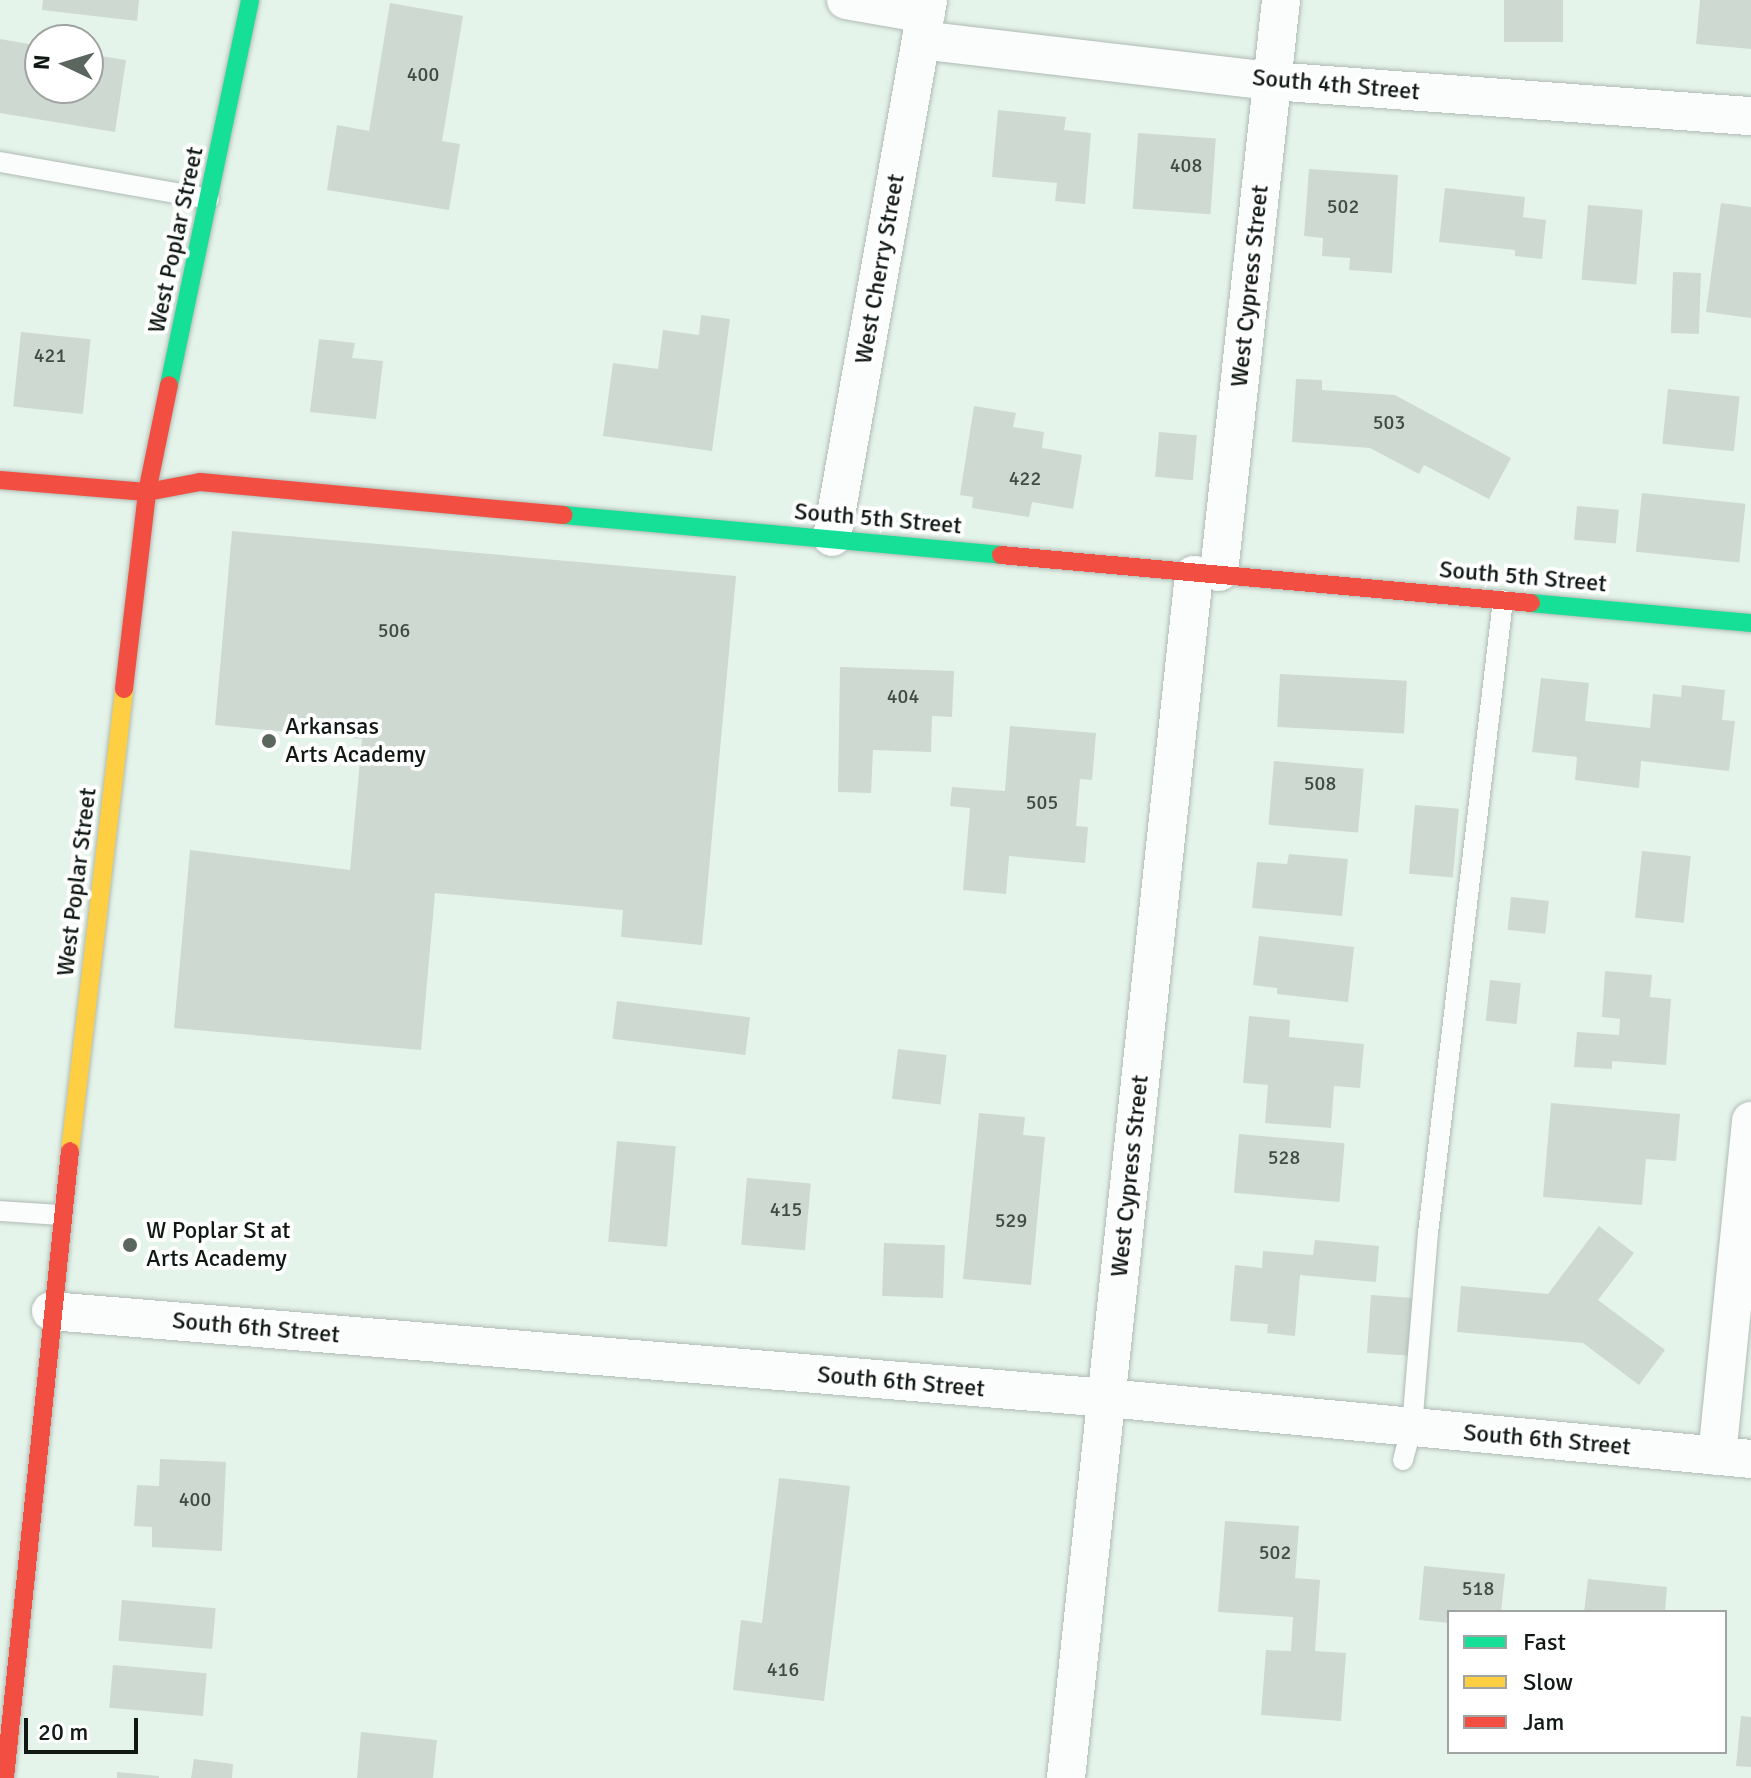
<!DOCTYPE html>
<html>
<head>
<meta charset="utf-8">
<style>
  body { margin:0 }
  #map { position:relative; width:1751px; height:1778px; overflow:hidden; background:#e5f4ea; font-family:Signika,sans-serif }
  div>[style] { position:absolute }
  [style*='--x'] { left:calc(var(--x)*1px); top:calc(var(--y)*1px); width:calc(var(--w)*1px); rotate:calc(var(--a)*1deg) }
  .building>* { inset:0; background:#cdd9d1; transform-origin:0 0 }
  .roads { filter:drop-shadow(0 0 2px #afbbb4) drop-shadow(0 0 2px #afbbb4) }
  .lane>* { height:20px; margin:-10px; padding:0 10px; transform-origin:10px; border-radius:10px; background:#fbfdfc }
  .street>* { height:38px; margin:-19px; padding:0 19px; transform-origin:19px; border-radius:19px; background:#fbfdfc }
  .fast>* { height:18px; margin:-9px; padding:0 9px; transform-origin:9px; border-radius:9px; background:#16e098 }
  .slow>* { height:18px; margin:-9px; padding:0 9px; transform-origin:9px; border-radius:9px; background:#ffcf43 }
  .jam>* { height:18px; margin:-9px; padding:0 9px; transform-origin:9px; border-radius:9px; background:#f24e42 }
  .dots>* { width:22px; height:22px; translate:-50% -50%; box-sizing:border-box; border:4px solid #fff; border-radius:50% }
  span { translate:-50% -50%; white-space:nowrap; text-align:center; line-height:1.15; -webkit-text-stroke:8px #fff; paint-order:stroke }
  .number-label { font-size:20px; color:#414b45 }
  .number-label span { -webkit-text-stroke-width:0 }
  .street-label { font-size:24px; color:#101914 }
  .poi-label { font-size:24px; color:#101914 }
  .left { translate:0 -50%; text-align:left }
  .legend { position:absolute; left:1447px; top:1610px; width:280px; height:144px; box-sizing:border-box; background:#fff; border:2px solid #9fa3a1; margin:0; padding:10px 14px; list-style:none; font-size:24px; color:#101914 }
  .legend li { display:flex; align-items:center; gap:16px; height:40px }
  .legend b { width:40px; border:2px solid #9fa3a1 }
  .north { position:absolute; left:24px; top:24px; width:80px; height:80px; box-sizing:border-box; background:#fff; border:2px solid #9fa3a1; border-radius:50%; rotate:274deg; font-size:22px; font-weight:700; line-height:32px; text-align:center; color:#101914 }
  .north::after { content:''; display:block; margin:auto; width:28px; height:36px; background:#5b665f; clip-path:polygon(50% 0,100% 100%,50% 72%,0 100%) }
  .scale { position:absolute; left:24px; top:1718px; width:114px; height:36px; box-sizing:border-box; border:4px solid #101914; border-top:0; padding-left:10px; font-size:24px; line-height:28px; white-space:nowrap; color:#101914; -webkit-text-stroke:6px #fff; paint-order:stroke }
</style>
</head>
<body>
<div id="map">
  <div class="building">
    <i style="clip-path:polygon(43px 0,139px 0,137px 21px,42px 10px)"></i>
    <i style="left:1504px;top:0;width:59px;height:42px"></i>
    <i style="clip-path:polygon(1700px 0,1751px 0,1751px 49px,1696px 44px)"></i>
    <i style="clip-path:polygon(390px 3px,463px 16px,442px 141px,460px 144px,449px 210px,327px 190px,337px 125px,369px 131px)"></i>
    <i style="clip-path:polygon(0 39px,40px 46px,40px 88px,88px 88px,88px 54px,126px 60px,115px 132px,0 113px)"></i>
    <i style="clip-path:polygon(998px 110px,1066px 117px,1064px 130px,1091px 133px,1085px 204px,1055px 201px,1057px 183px,992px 177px)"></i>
    <i style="left:1138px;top:133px;width:78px;height:76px;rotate:4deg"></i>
    <i style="clip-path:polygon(1309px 169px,1398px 175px,1392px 273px,1349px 270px,1350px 258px,1322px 256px,1323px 238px,1304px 236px)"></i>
    <i style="clip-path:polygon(1445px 188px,1525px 197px,1523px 217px,1546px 220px,1542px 259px,1515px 256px,1515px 250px,1439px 242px)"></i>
    <i style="clip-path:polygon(1721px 203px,1751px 207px,1751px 318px,1706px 312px)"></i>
    <i style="left:1588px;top:205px;width:55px;height:75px;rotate:5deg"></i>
    <i style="left:1673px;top:272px;width:28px;height:61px;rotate:2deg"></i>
    <i style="clip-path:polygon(701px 315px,730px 319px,712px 451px,603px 436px,613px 363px,658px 369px,663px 330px,699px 335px)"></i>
    <i style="left:21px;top:332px;width:70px;height:75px;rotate:6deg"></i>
    <i style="clip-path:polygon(319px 339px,355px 343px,352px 358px,383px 361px,376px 419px,310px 412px)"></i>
    <i style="clip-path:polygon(1296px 379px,1322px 380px,1322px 390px,1395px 395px,1511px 458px,1489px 499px,1424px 465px,1419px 474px,1370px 448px,1292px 442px)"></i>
    <i style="left:1668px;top:389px;width:72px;height:55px;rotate:6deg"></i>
    <i style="clip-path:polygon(974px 406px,1016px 413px,1013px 427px,1044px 432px,1042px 448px,1082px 455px,1073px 509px,1032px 502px,1029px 517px,972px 508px,973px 497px,960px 495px)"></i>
    <i style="left:1159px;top:432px;width:38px;height:45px;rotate:5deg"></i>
    <i style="left:1642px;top:493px;width:104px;height:59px;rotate:6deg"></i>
    <i style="left:1577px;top:506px;width:42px;height:34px;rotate:5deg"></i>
    <i style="clip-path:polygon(232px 531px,736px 576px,702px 945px,621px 937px,623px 910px,435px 893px,421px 1050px,174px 1028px,190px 850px,350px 870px,362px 739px,215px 725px)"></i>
    <i style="clip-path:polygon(840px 667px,954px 671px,952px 717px,932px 716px,931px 752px,873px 750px,871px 793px,838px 792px)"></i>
    <i style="left:1280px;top:674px;width:127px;height:53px;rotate:3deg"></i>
    <i style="clip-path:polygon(1541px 678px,1589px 683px,1585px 721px,1650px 728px,1653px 694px,1681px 697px,1682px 685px,1725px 690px,1722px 720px,1735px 721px,1729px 771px,1641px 761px,1639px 788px,1575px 780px,1577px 757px,1532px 752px)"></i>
    <i style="clip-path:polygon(1010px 726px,1096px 733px,1092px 780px,1080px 779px,1076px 826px,1088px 827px,1085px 863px,1009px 856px,1006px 894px,963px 890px,970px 808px,950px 806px,952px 787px,1005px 791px)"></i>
    <i style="left:1274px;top:761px;width:90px;height:64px;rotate:5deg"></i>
    <i style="left:1415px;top:805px;width:44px;height:69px;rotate:5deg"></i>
    <i style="left:1642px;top:851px;width:49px;height:67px;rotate:6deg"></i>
    <i style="clip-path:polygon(1289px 854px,1348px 859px,1342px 916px,1252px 908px,1257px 862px,1287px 864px)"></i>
    <i style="left:1511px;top:897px;width:38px;height:33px;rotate:6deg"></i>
    <i style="clip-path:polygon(1259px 936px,1354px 947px,1348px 1002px,1277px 994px,1277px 988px,1253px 985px)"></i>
    <i style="clip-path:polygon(1605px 971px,1652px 975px,1650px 997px,1671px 999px,1666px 1065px,1612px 1061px,1612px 1069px,1574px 1067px,1577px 1032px,1619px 1035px,1620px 1019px,1602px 1017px)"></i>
    <i style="left:1490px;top:980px;width:31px;height:41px;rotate:6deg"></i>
    <i style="left:617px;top:1001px;width:134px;height:38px;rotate:7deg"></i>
    <i style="clip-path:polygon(1249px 1016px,1290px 1020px,1289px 1037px,1364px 1044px,1360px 1088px,1334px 1086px,1331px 1128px,1265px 1123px,1268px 1085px,1243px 1083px)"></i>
    <i style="left:898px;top:1049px;width:49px;height:50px;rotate:7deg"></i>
    <i style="clip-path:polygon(1551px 1103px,1680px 1114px,1676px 1161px,1646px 1159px,1642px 1205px,1543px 1197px)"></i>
    <i style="clip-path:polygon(979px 1113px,1025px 1117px,1023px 1135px,1045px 1137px,1031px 1285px,963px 1279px)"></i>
    <i style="left:1239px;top:1134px;width:106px;height:59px;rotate:5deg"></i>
    <i style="left:617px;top:1141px;width:59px;height:101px;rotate:5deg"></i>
    <i style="left:747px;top:1178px;width:64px;height:67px;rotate:5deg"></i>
    <i style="clip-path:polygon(1599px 1226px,1634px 1253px,1598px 1300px,1665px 1350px,1639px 1385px,1583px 1343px,1457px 1332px,1461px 1286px,1548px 1294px)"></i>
    <i style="clip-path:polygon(1315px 1240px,1379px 1246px,1376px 1282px,1300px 1275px,1295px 1336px,1267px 1333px,1268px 1324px,1230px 1321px,1235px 1265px,1262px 1268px,1263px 1251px,1313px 1255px)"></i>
    <i style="left:884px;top:1243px;width:61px;height:53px;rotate:2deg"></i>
    <i style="left:1371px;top:1295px;width:46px;height:58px;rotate:4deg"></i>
    <i style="clip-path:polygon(160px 1459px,226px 1462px,222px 1551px,152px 1547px,152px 1527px,134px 1526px,137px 1485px,159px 1486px)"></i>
    <i style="clip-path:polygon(779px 1478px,850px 1486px,824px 1701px,733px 1690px,741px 1620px,762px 1623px)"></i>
    <i style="clip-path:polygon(1225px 1521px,1299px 1526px,1295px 1578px,1320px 1580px,1315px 1651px,1346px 1653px,1341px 1721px,1261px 1715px,1266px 1650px,1291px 1651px,1293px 1617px,1218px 1612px)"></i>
    <i style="clip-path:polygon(1424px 1566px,1505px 1574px,1501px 1612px,1449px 1612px,1449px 1623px,1419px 1620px)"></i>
    <i style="clip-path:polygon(1588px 1579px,1667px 1587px,1665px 1612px,1584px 1612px)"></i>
    <i style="left:122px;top:1600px;width:94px;height:41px;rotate:5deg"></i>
    <i style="left:113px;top:1665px;width:94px;height:43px;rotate:5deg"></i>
    <i style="clip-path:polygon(1741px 1716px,1751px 1717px,1751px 1767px,1736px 1766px)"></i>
    <i style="clip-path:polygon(361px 1732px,437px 1740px,433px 1778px,357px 1778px)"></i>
    <i style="clip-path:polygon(194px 1759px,233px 1764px,232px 1778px,191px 1778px)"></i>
    <i style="clip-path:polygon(117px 1772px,159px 1776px,159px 1778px,117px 1778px)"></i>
  </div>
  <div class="roads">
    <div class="lane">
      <i style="--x:0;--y:162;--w:212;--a:10"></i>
      <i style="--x:0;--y:1211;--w:62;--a:3.7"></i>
      <i style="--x:1403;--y:1460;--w:34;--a:-75"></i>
      <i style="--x:1412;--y:1427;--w:195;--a:-85.3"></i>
      <i style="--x:1428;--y:1233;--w:637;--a:-83.24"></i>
    </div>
    <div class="street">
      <i style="--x:846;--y:0;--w:81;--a:9.9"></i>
      <i style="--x:921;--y:40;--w:353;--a:6.7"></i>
      <i style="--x:1272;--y:81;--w:480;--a:4.2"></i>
      <i style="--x:832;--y:537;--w:546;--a:-79.86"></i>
      <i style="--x:1219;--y:572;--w:575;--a:-83.81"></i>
      <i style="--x:51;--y:1311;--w:1060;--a:4.71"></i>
      <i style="--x:1107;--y:1398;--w:647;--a:5.41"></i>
      <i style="--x:1717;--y:1456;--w:337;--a:-84.2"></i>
      <i style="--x:1066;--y:1778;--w:1210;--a:-83.93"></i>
    </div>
    <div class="fast">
      <i style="--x:169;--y:385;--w:393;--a:-78.1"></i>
      <i style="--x:564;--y:515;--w:439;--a:5.2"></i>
      <i style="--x:1531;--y:603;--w:221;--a:5.2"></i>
    </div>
    <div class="slow">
      <i style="--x:70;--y:1151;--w:465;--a:-83.3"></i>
    </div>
    <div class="jam">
      <i style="--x:0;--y:480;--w:147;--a:4.7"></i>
      <i style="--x:147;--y:492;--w:54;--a:-10.7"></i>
      <i style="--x:200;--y:482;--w:365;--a:5.2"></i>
      <i style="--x:1001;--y:555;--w:532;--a:5.17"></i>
      <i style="--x:124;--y:689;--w:198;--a:-83.3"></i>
      <i style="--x:147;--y:492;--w:109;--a:-78.4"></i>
      <i style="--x:5;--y:1778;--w:630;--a:-84.08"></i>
    </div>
  </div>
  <div class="dots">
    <i style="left:269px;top:741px;background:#5b665f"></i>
    <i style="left:130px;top:1245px;background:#5b665f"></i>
  </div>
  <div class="number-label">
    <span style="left:423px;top:74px">400</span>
    <span style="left:1186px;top:165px">408</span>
    <span style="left:1343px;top:206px">502</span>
    <span style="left:50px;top:355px">421</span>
    <span style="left:1389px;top:422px">503</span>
    <span style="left:1025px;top:478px">422</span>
    <span style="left:394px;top:630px">506</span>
    <span style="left:903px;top:696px">404</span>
    <span style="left:1320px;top:783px">508</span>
    <span style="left:1042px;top:802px">505</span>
    <span style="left:1284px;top:1157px">528</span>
    <span style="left:786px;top:1209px">415</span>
    <span style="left:1011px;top:1220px">529</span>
    <span style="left:195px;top:1499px">400</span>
    <span style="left:1275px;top:1552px">502</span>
    <span style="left:1478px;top:1588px">518</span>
    <span style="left:783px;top:1669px">416</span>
  </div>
  <div class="street-label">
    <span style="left:1336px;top:85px;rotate:5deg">South 4th Street</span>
    <span style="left:176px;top:240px;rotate:-78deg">West Poplar Street</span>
    <span style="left:880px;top:269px;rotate:-80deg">West Cherry Street</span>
    <span style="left:1250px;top:286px;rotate:-84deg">West Cypress Street</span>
    <span style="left:878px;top:519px;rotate:5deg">South 5th Street</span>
    <span style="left:1523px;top:577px;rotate:5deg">South 5th Street</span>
    <span style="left:77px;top:882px;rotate:-83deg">West Poplar Street</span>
    <span style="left:1130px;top:1176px;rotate:-84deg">West Cypress Street</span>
    <span style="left:256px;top:1328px;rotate:5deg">South 6th Street</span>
    <span style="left:901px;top:1382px;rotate:5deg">South 6th Street</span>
    <span style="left:1547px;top:1440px;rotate:5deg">South 6th Street</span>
  </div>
  <div class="poi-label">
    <span class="left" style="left:285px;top:741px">Arkansas<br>Arts Academy</span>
    <span class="left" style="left:146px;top:1245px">W Poplar St at<br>Arts Academy</span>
  </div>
  <ul class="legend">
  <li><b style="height:10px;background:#16e098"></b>Fast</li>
  <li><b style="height:10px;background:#ffcf43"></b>Slow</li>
  <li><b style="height:10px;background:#f24e42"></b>Jam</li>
  </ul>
  <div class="north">N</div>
  <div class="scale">20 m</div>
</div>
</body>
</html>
